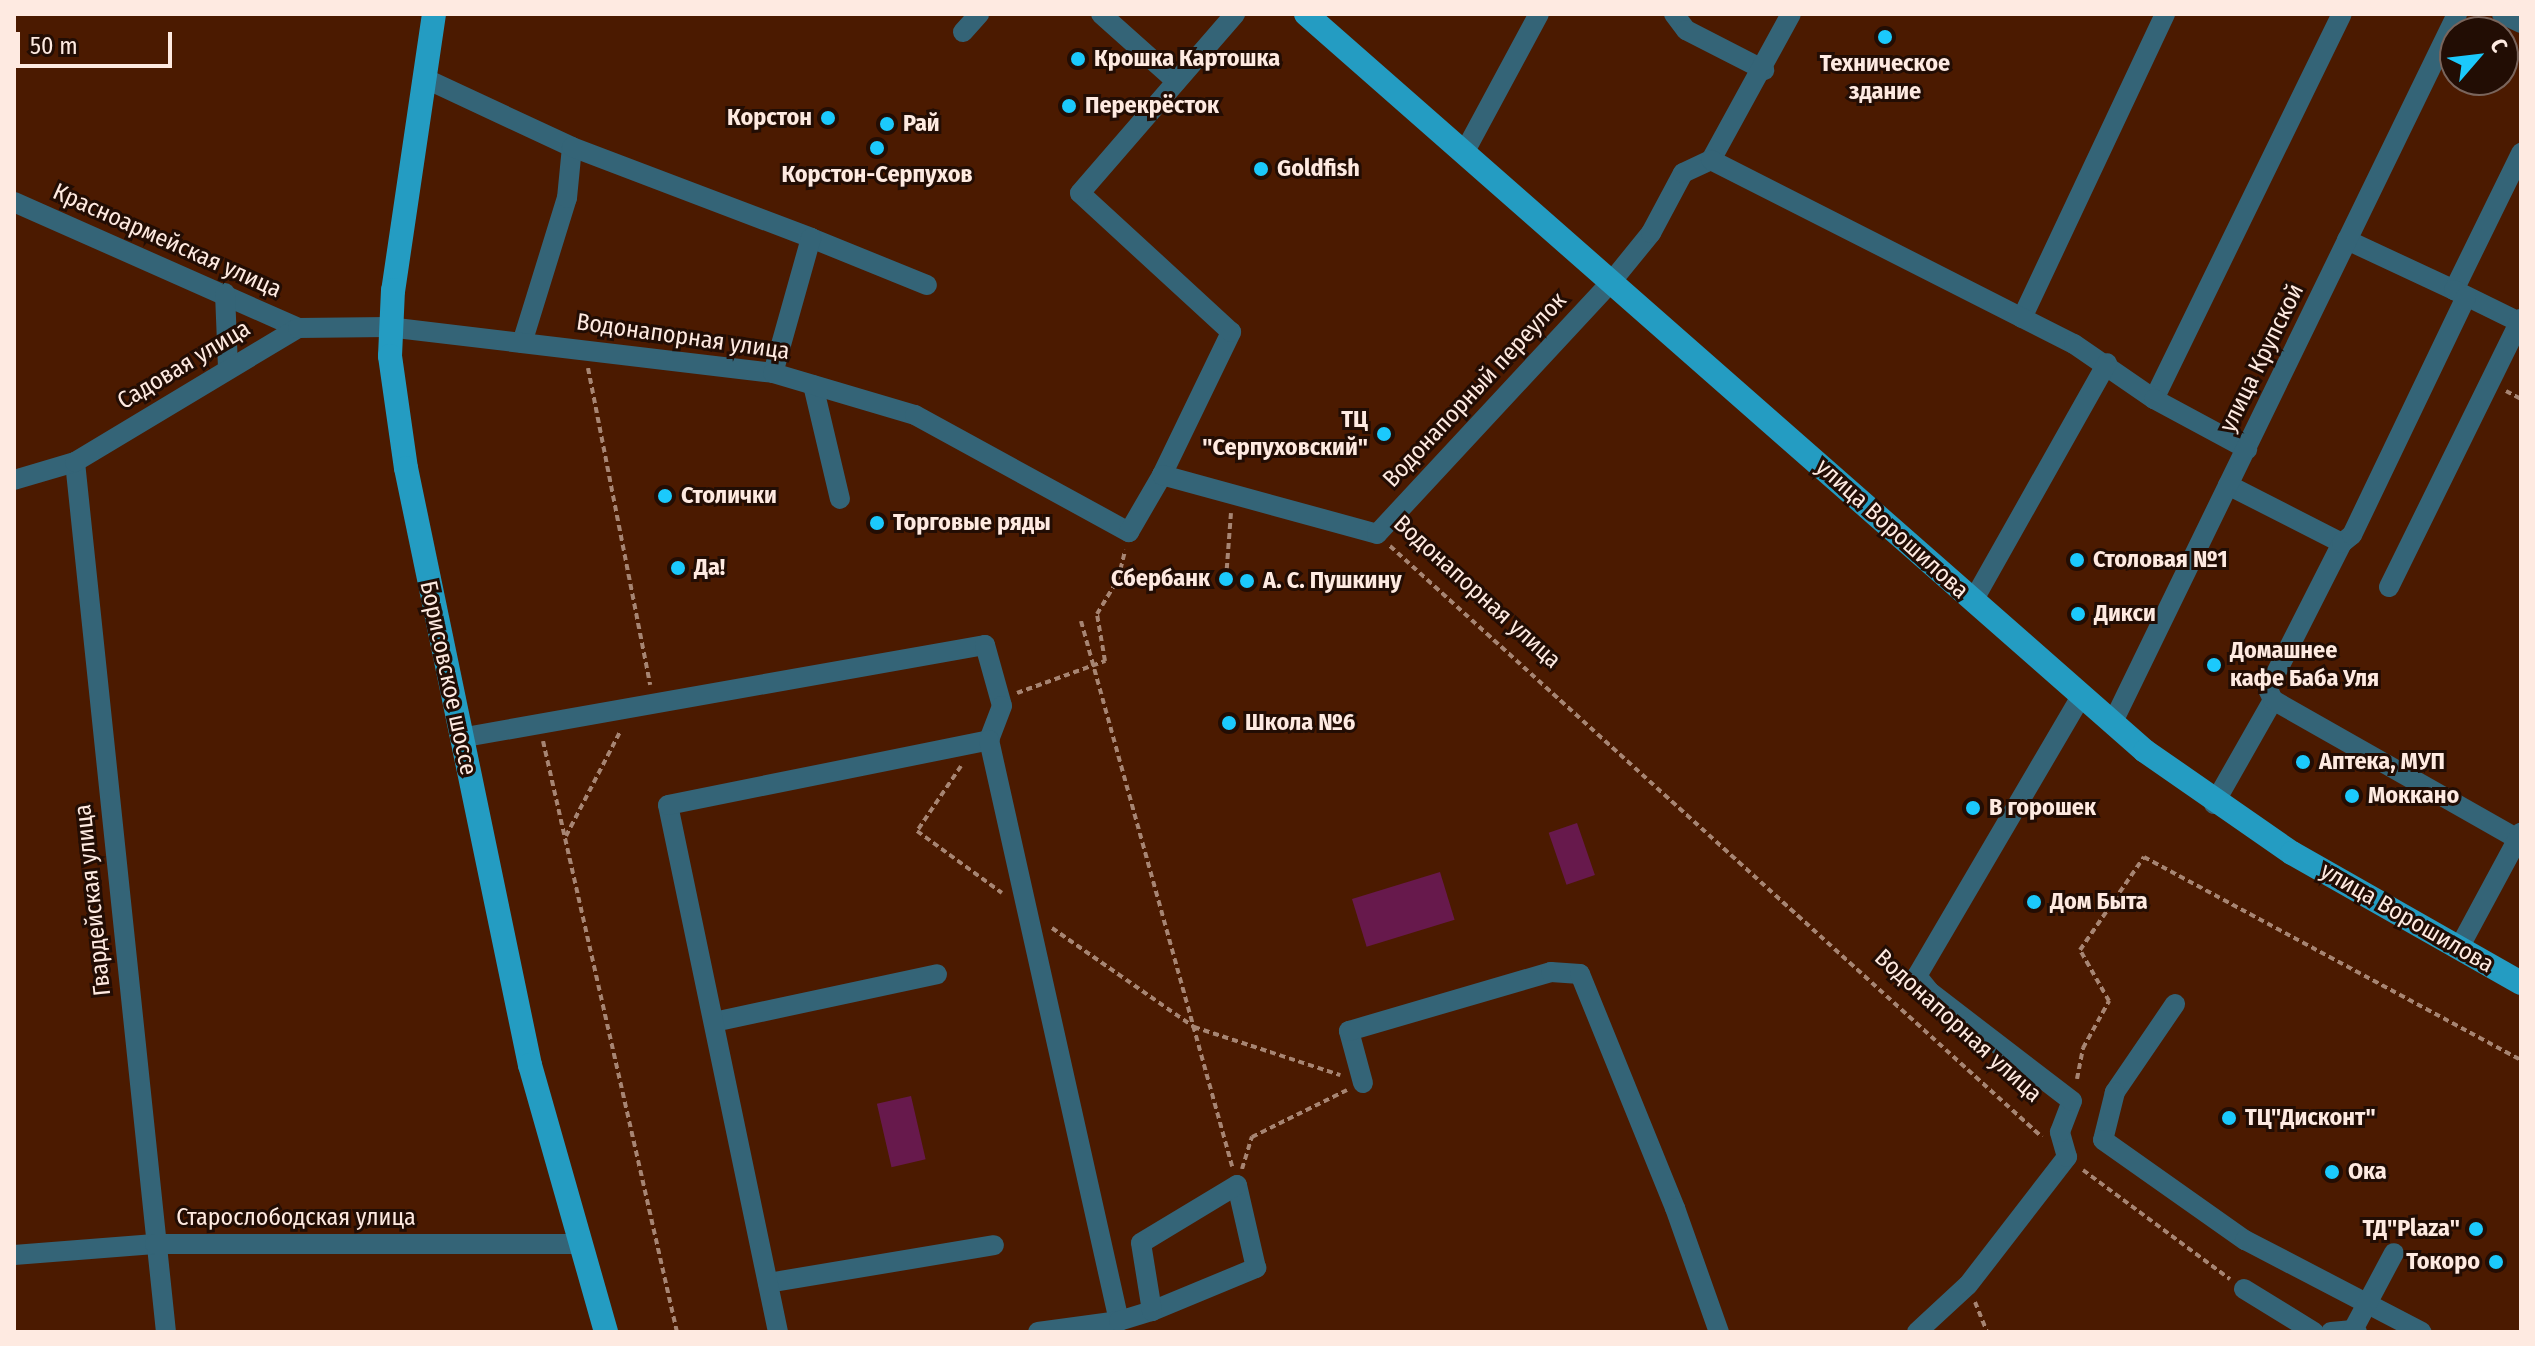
<!DOCTYPE html>
<html>
<head>
<meta charset="utf-8">
<style>
  body { margin:0 }
  #map { position:relative; width:2535px; height:1346px; overflow:hidden; background:#4b1a00; font-family:"Fira Sans Condensed",sans-serif }
  div>[style] { position:absolute }
  [style*='--x'] { left:calc(var(--x)*1px); top:calc(var(--y)*1px); width:calc(var(--w)*1px); rotate:calc(var(--a)*1deg) }
  .green>* { inset:0; background:#67194c; transform-origin:0 0 }
  .path>* { height:4px; margin-top:-2px; transform-origin:0; background:repeating-linear-gradient(90deg,#a78573 0 6px,transparent 0 10px) }
  .minor>* { height:20px; margin:-10px; padding:0 10px; transform-origin:10px; border-radius:10px; background:#346477 }
  .major>* { height:24px; margin:-12px; padding:0 12px; transform-origin:12px; border-radius:12px; background:#249cc2 }
  .dots>* { width:22px; height:22px; translate:-50% -50%; box-sizing:border-box; border:4px solid #220d04; border-radius:50% }
  span { translate:-50% -50%; white-space:nowrap; text-align:center; line-height:1.15; -webkit-text-stroke:6px #220d04; paint-order:stroke }
  .poi-label { font-size:24px; color:#feeae1; font-weight:700 }
  .left { translate:0 -50%; text-align:left }
  .right { translate:-100% -50%; text-align:right }
  .street-label { font-size:24px; color:#feeae1 }
  .frame { position:absolute; inset:0; border:16px solid #feeae1; pointer-events:none }
  .north { position:absolute; left:2439px; top:16px; width:80px; height:80px; box-sizing:border-box; background:#220d04; border:2px solid #7a655c; border-radius:50%; rotate:62deg; font-size:22px; font-weight:700; line-height:32px; text-align:center; color:#feeae1 }
  .north::after { content:''; display:block; margin:auto; width:28px; height:36px; background:#1bc9fc; clip-path:polygon(50% 0,100% 100%,50% 72%,0 100%) }
  .scale { position:absolute; left:16px; top:32px; width:156px; height:36px; box-sizing:border-box; border:4px solid #feeae1; border-top:0; padding-left:10px; font-size:24px; line-height:28px; white-space:nowrap; color:#feeae1; -webkit-text-stroke:6px #220d04; paint-order:stroke }
</style>
</head>
<body>
<div id="map">
  <div class="green">
    <i style="left:1577px;top:823px;width:55px;height:30px;rotate:71deg"></i>
    <i style="left:1440px;top:872px;width:50px;height:92px;rotate:73deg"></i>
    <i style="left:911px;top:1096px;width:65px;height:35px;rotate:77deg"></i>
  </div>
  <div class="path">
    <i style="--x:588;--y:368;--w:323;--a:78.9"></i>
    <i style="--x:2506;--y:391;--w:17;--a:28"></i>
    <i style="--x:1390;--y:546;--w:880;--a:42.19"></i>
    <i style="--x:1226;--y:579;--w:66;--a:-85.7"></i>
    <i style="--x:1081;--y:621;--w:566;--a:74.51"></i>
    <i style="--x:1017;--y:693;--w:94;--a:-20"></i>
    <i style="--x:1105;--y:661;--w:48;--a:-99.7"></i>
    <i style="--x:1097;--y:614;--w:41;--a:-59"></i>
    <i style="--x:1118;--y:579;--w:30;--a:-76"></i>
    <i style="--x:543;--y:741;--w:606;--a:77.23"></i>
    <i style="--x:961;--y:766;--w:78;--a:124.1"></i>
    <i style="--x:917;--y:831;--w:105;--a:36.1"></i>
    <i style="--x:566;--y:836;--w:119;--a:-62.6"></i>
    <i style="--x:1052;--y:928;--w:173;--a:34.9"></i>
    <i style="--x:1194;--y:1027;--w:154;--a:18.2"></i>
    <i style="--x:2077;--y:1079;--w:32;--a:-79"></i>
    <i style="--x:2083;--y:1048;--w:54;--a:-61"></i>
    <i style="--x:2109;--y:1001;--w:59;--a:-119.6"></i>
    <i style="--x:2080;--y:950;--w:113;--a:-55.5"></i>
    <i style="--x:2144;--y:857;--w:428;--a:28.3"></i>
    <i style="--x:1242;--y:1169;--w:34;--a:-73"></i>
    <i style="--x:1252;--y:1137;--w:106;--a:-26.3"></i>
    <i style="--x:2083;--y:1170;--w:183;--a:36.6"></i>
    <i style="--x:1975;--y:1302;--w:32;--a:68"></i>
  </div>
  <div class="minor">
    <i style="--x:1101;--y:14;--w:101;--a:41.8"></i>
    <i style="--x:1674;--y:14;--w:20;--a:53"></i>
    <i style="--x:1686;--y:30;--w:88;--a:27.1"></i>
    <i style="--x:2502;--y:14;--w:21;--a:25"></i>
    <i style="--x:963;--y:32;--w:24;--a:-48"></i>
    <i style="--x:424;--y:78;--w:163;--a:25"></i>
    <i style="--x:1464;--y:153;--w:158;--a:-61.7"></i>
    <i style="--x:1711;--y:160;--w:166;--a:-61.3"></i>
    <i style="--x:14;--y:202;--w:311;--a:23.9"></i>
    <i style="--x:811;--y:238;--w:125;--a:22.1"></i>
    <i style="--x:2347;--y:240;--w:118;--a:25"></i>
    <i style="--x:2454;--y:290;--w:153;--a:-63.9"></i>
    <i style="--x:2454;--y:290;--w:72;--a:26.2"></i>
    <i style="--x:225;--y:293;--w:75;--a:87.7"></i>
    <i style="--x:2022;--y:318;--w:336;--a:-64.8"></i>
    <i style="--x:522;--y:343;--w:152;--a:-72.8"></i>
    <i style="--x:567;--y:198;--w:51;--a:-84.4"></i>
    <i style="--x:572;--y:147;--w:256;--a:20.8"></i>
    <i style="--x:811;--y:238;--w:140;--a:105.7"></i>
    <i style="--x:813;--y:385;--w:117;--a:76.7"></i>
    <i style="--x:2154;--y:399;--w:428;--a:-64"></i>
    <i style="--x:75;--y:462;--w:875;--a:84.03"></i>
    <i style="--x:1162;--y:475;--w:159;--a:-64.2"></i>
    <i style="--x:1231;--y:332;--w:205;--a:-137.4"></i>
    <i style="--x:1080;--y:193;--w:237;--a:-49.1"></i>
    <i style="--x:14;--y:480;--w:64;--a:-16.4"></i>
    <i style="--x:75;--y:462;--w:260;--a:-31"></i>
    <i style="--x:298;--y:328;--w:90;--a:-0.6"></i>
    <i style="--x:388;--y:327;--w:388;--a:6.8"></i>
    <i style="--x:773;--y:373;--w:148;--a:16.5"></i>
    <i style="--x:915;--y:415;--w:244;--a:28.7"></i>
    <i style="--x:1129;--y:532;--w:66;--a:-59.9"></i>
    <i style="--x:1162;--y:475;--w:223;--a:15.3"></i>
    <i style="--x:1377;--y:534;--w:345;--a:-47.1"></i>
    <i style="--x:1612;--y:281;--w:62;--a:-50.9"></i>
    <i style="--x:1651;--y:233;--w:68;--a:-61.9"></i>
    <i style="--x:1683;--y:173;--w:31;--a:-25"></i>
    <i style="--x:1711;--y:160;--w:407;--a:26.9"></i>
    <i style="--x:2074;--y:344;--w:97;--a:34.5"></i>
    <i style="--x:2154;--y:399;--w:106;--a:28.3"></i>
    <i style="--x:2228;--y:485;--w:128;--a:27"></i>
    <i style="--x:2342;--y:543;--w:164;--a:116.9"></i>
    <i style="--x:2268;--y:689;--w:12;--a:66"></i>
    <i style="--x:2342;--y:543;--w:13;--a:-39"></i>
    <i style="--x:2352;--y:535;--w:264;--a:-64.4"></i>
    <i style="--x:2389;--y:587;--w:299;--a:-63.8"></i>
    <i style="--x:1973;--y:601;--w:273;--a:-60.6"></i>
    <i style="--x:2112;--y:724;--w:789;--a:-64.08"></i>
    <i style="--x:460;--y:738;--w:533;--a:-10.05"></i>
    <i style="--x:985;--y:645;--w:63;--a:74.4"></i>
    <i style="--x:1002;--y:706;--w:36;--a:111"></i>
    <i style="--x:2214;--y:804;--w:120;--a:-60.4"></i>
    <i style="--x:2273;--y:700;--w:285;--a:29.6"></i>
    <i style="--x:2459;--y:948;--w:131;--a:-61.7"></i>
    <i style="--x:2175;--y:1004;--w:107;--a:124.3"></i>
    <i style="--x:2115;--y:1092;--w:49;--a:104"></i>
    <i style="--x:2103;--y:1140;--w:174;--a:35.2"></i>
    <i style="--x:2245;--y:1240;--w:199;--a:27.5"></i>
    <i style="--x:714;--y:1022;--w:228;--a:-12.1"></i>
    <i style="--x:1363;--y:1083;--w:54;--a:-105.1"></i>
    <i style="--x:1349;--y:1031;--w:210;--a:-16.3"></i>
    <i style="--x:1551;--y:972;--w:29;--a:4"></i>
    <i style="--x:1580;--y:974;--w:253;--a:67.9"></i>
    <i style="--x:1675;--y:1208;--w:132;--a:70.5"></i>
    <i style="--x:14;--y:1255;--w:141;--a:-4.5"></i>
    <i style="--x:155;--y:1244;--w:424;--a:0"></i>
    <i style="--x:768;--y:1283;--w:229;--a:-9.5"></i>
    <i style="--x:2244;--y:1289;--w:82;--a:31.6"></i>
    <i style="--x:778;--y:1332;--w:538;--a:-101.79"></i>
    <i style="--x:668;--y:805;--w:328;--a:-11.4"></i>
    <i style="--x:989;--y:740;--w:595;--a:77.39"></i>
    <i style="--x:1038;--y:1332;--w:82;--a:-7.7"></i>
    <i style="--x:1119;--y:1321;--w:34;--a:-17"></i>
    <i style="--x:1152;--y:1311;--w:113;--a:-22.5"></i>
    <i style="--x:1256;--y:1268;--w:85;--a:-102.9"></i>
    <i style="--x:1237;--y:1185;--w:112;--a:148.9"></i>
    <i style="--x:1141;--y:1243;--w:69;--a:80.8"></i>
    <i style="--x:1917;--y:1332;--w:69;--a:-42.7"></i>
    <i style="--x:1968;--y:1285;--w:162;--a:-52.3"></i>
    <i style="--x:2067;--y:1157;--w:26;--a:-106"></i>
    <i style="--x:2060;--y:1132;--w:33;--a:-69"></i>
    <i style="--x:2072;--y:1101;--w:179;--a:-142.5"></i>
    <i style="--x:1930;--y:992;--w:21;--a:-129"></i>
    <i style="--x:1917;--y:976;--w:324;--a:-59.6"></i>
    <i style="--x:2331;--y:1332;--w:22;--a:-5"></i>
    <i style="--x:2357;--y:1332;--w:4;--a:-153"></i>
    <i style="--x:2353;--y:1330;--w:87;--a:-62"></i>
  </div>
  <div class="major">
    <i style="--x:434;--y:14;--w:279;--a:98.4"></i>
    <i style="--x:393;--y:290;--w:66;--a:92.6"></i>
    <i style="--x:390;--y:356;--w:113;--a:81.9"></i>
    <i style="--x:406;--y:468;--w:610;--a:78.27"></i>
    <i style="--x:530;--y:1065;--w:278;--a:74.1"></i>
    <i style="--x:1306;--y:14;--w:1117;--a:41.3"></i>
    <i style="--x:2145;--y:751;--w:179;--a:34.8"></i>
    <i style="--x:2292;--y:853;--w:263;--a:29.6"></i>
  </div>
  <div class="dots">
    <i style="left:1885px;top:37px;background:#1bc9fc"></i>
    <i style="left:1078px;top:59px;background:#1bc9fc"></i>
    <i style="left:1069px;top:106px;background:#1bc9fc"></i>
    <i style="left:828px;top:118px;background:#1bc9fc"></i>
    <i style="left:887px;top:124px;background:#1bc9fc"></i>
    <i style="left:877px;top:148px;background:#1bc9fc"></i>
    <i style="left:1261px;top:169px;background:#1bc9fc"></i>
    <i style="left:1384px;top:434px;background:#1bc9fc"></i>
    <i style="left:665px;top:496px;background:#1bc9fc"></i>
    <i style="left:877px;top:523px;background:#1bc9fc"></i>
    <i style="left:2077px;top:560px;background:#1bc9fc"></i>
    <i style="left:678px;top:568px;background:#1bc9fc"></i>
    <i style="left:1226px;top:579px;background:#1bc9fc"></i>
    <i style="left:1247px;top:581px;background:#1bc9fc"></i>
    <i style="left:2078px;top:614px;background:#1bc9fc"></i>
    <i style="left:2214px;top:665px;background:#1bc9fc"></i>
    <i style="left:1229px;top:723px;background:#1bc9fc"></i>
    <i style="left:2303px;top:762px;background:#1bc9fc"></i>
    <i style="left:2352px;top:796px;background:#1bc9fc"></i>
    <i style="left:1973px;top:808px;background:#1bc9fc"></i>
    <i style="left:2034px;top:902px;background:#1bc9fc"></i>
    <i style="left:2229px;top:1118px;background:#1bc9fc"></i>
    <i style="left:2332px;top:1172px;background:#1bc9fc"></i>
    <i style="left:2476px;top:1229px;background:#1bc9fc"></i>
    <i style="left:2496px;top:1262px;background:#1bc9fc"></i>
  </div>
  <div class="poi-label">
    <span class="left" style="left:1094px;top:59px">Крошка Картошка</span>
    <span style="left:1885px;top:78px">Техническое<br>здание</span>
    <span class="left" style="left:1085px;top:106px">Перекрёсток</span>
    <span class="right" style="left:812px;top:118px">Корстон</span>
    <span class="left" style="left:903px;top:124px">Рай</span>
    <span class="left" style="left:1277px;top:169px">Goldfish</span>
    <span style="left:877px;top:175px">Корстон-Серпухов</span>
    <span class="right" style="left:1368px;top:434px">ТЦ<br>"Серпуховский"</span>
    <span class="left" style="left:681px;top:496px">Столички</span>
    <span class="left" style="left:893px;top:523px">Торговые ряды</span>
    <span class="left" style="left:2093px;top:560px">Столовая №1</span>
    <span class="left" style="left:694px;top:568px">Да!</span>
    <span class="right" style="left:1210px;top:579px">Сбербанк</span>
    <span class="left" style="left:1263px;top:581px">А. С. Пушкину</span>
    <span class="left" style="left:2094px;top:614px">Дикси</span>
    <span class="left" style="left:2230px;top:665px">Домашнее<br>кафе Баба Уля</span>
    <span class="left" style="left:1245px;top:723px">Школа №6</span>
    <span class="left" style="left:2319px;top:762px">Аптека, МУП</span>
    <span class="left" style="left:2368px;top:796px">Моккано</span>
    <span class="left" style="left:1989px;top:808px">В горошек</span>
    <span class="left" style="left:2050px;top:902px">Дом Быта</span>
    <span class="left" style="left:2245px;top:1118px">ТЦ"Дисконт"</span>
    <span class="left" style="left:2348px;top:1172px">Ока</span>
    <span class="right" style="left:2460px;top:1229px">ТД"Plaza"</span>
    <span class="right" style="left:2480px;top:1262px">Токоро</span>
  </div>
  <div class="street-label">
    <span style="left:167px;top:241px;rotate:24deg">Красноармейская улица</span>
    <span style="left:683px;top:337px;rotate:8deg">Водонапорная улица</span>
    <span style="left:2262px;top:358px;rotate:-64deg">улица Крупской</span>
    <span style="left:184px;top:365px;rotate:-31deg">Садовая улица</span>
    <span style="left:1475px;top:390px;rotate:-47deg">Водонапорный переулок</span>
    <span style="left:1892px;top:529px;rotate:42deg">улица Ворошилова</span>
    <span style="left:1477px;top:592px;rotate:42deg">Водонапорная улица</span>
    <span style="left:448px;top:678px;rotate:78deg">Борисовское шоссе</span>
    <span style="left:93px;top:900px;rotate:-96deg">Гвардейская улица</span>
    <span style="left:2407px;top:918px;rotate:30deg">улица Ворошилова</span>
    <span style="left:1958px;top:1026px;rotate:42deg">Водонапорная улица</span>
    <span style="left:296px;top:1218px">Старослободская улица</span>
  </div>
  <div class="frame"></div>
  <div class="north">С</div>
  <div class="scale">50 m</div>
</div>
</body>
</html>
